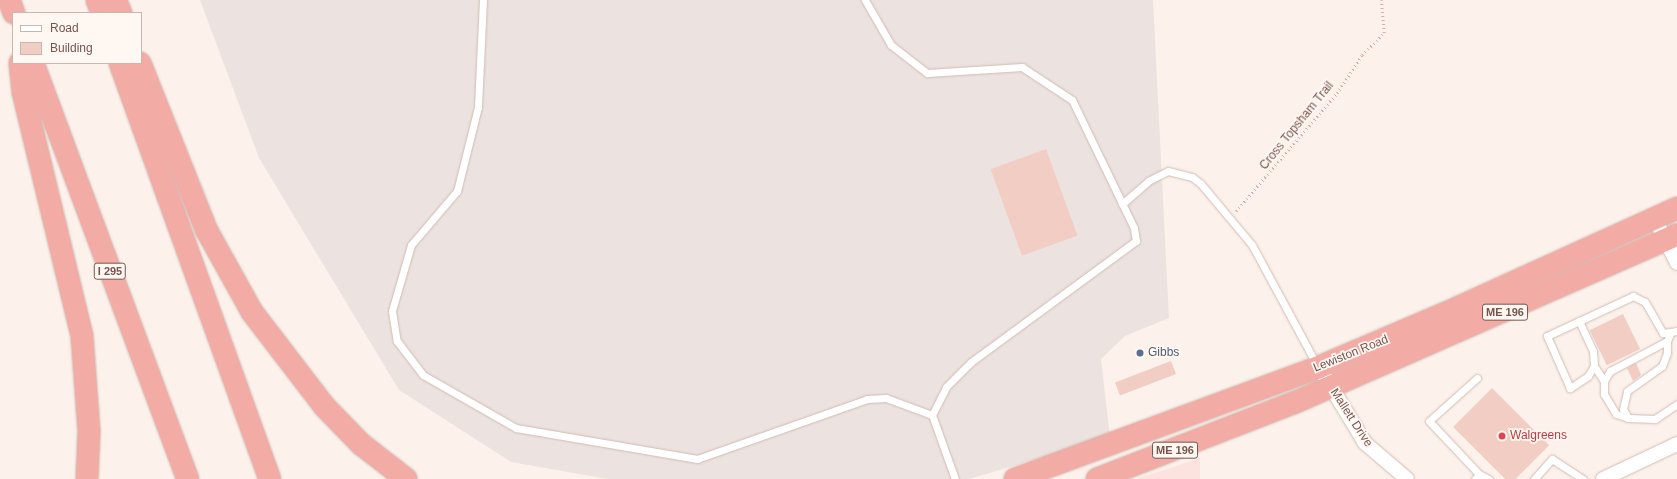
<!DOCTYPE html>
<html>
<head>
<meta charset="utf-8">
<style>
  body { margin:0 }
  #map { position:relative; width:1677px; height:479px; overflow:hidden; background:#fcf2eb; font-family:Helvetica,sans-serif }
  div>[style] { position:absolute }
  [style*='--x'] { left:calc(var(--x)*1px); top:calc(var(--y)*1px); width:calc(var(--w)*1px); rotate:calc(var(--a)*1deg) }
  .commercial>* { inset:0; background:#fce3e0 }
  .industrial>* { inset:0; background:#ece3e0 }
  .building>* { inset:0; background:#f1cdc4; transform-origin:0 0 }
  .path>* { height:2.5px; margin-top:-1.25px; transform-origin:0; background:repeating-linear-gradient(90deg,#d6b0a6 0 1px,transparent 0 4px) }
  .roads { filter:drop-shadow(0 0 1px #d1bbb3) drop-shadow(0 0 1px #d1bbb3) }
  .lane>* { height:7px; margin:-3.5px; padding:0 3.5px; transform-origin:3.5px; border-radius:3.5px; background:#fff }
  .street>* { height:14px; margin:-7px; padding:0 7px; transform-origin:7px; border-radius:7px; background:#fff }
  .highway>* { height:22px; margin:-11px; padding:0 11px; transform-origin:11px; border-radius:11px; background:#f3aba5 }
  .dots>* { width:11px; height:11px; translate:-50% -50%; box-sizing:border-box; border:2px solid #fef7f2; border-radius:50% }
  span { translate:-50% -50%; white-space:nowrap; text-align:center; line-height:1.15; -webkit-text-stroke:3.5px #fef7f2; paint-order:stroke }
  .shield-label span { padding:1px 3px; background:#fef7f2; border:1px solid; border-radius:3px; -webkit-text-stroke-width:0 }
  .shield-label { font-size:11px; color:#77554e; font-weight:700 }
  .street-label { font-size:12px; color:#77554e }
  .service-label { font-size:12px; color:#4e5e75 }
  .left { translate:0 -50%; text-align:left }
  .health-label { font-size:12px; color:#be3a42 }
  .legend { position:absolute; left:12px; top:12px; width:130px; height:52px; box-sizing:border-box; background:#fef7f2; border:1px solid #c8b6b0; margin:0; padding:5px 7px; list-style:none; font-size:12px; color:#77554e }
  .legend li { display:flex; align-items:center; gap:8px; height:20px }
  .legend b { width:20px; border:1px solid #c8b6b0 }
</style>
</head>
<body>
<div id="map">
  <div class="commercial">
    <i style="clip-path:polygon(1200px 458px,1200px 479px,1136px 479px)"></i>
  </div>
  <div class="industrial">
    <i style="clip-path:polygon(200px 0,1153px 0,1169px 318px,1125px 336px,1101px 359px,1110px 437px,969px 479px,608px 479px,511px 462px,399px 390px,259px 158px)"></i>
  </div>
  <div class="building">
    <i style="left:1046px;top:149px;width:92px;height:59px;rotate:70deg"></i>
    <i style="left:1623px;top:314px;width:39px;height:37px;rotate:64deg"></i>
    <i style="left:1171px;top:361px;width:14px;height:60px;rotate:69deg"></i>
    <i style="clip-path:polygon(1636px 363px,1641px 375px,1633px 381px,1627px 368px)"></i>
    <i style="left:1492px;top:388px;width:81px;height:55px;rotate:45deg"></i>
  </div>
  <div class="path">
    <i style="--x:1236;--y:211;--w:155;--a:-49.4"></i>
    <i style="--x:1337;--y:93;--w:45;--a:-56.7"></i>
    <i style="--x:1362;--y:55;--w:31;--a:-45"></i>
    <i style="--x:1384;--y:33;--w:33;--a:-95"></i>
  </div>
  <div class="roads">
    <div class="lane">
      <i style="--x:483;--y:0;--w:107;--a:92.7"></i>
      <i style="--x:478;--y:107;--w:87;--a:104"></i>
      <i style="--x:457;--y:191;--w:71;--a:130.4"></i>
      <i style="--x:411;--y:245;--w:69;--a:106.1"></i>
      <i style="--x:392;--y:311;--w:30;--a:81"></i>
      <i style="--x:397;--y:341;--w:43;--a:52.6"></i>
      <i style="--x:423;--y:375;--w:107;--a:29.7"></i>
      <i style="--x:516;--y:428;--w:184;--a:9.7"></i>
      <i style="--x:697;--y:459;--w:180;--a:-19.4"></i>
      <i style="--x:867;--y:399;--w:19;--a:-3"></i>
      <i style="--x:886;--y:398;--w:49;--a:20.3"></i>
      <i style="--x:932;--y:415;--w:31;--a:-63"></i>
      <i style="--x:946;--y:387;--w:35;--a:-45"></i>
      <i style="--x:971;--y:362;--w:205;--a:-36.3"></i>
      <i style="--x:1136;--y:241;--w:13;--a:-99"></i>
      <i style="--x:1134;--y:228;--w:142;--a:-115.8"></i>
      <i style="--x:1072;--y:100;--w:60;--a:-146.6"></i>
      <i style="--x:1022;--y:67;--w:95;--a:176.4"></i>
      <i style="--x:927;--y:73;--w:46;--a:-142.1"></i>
      <i style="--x:891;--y:45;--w:52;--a:-120"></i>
      <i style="--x:1122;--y:204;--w:35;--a:-41"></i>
      <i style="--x:1148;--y:181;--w:22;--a:-27"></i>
      <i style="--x:1168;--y:171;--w:25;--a:14"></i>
      <i style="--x:1192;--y:177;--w:11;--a:38"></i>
      <i style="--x:1201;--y:184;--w:80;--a:50.1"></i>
      <i style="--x:1252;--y:245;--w:136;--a:61.6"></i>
      <i style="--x:1579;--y:321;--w:33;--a:65"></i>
      <i style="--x:1593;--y:351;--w:15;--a:86"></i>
      <i style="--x:1594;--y:366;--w:12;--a:121"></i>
      <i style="--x:1588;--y:376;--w:22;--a:146"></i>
      <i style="--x:1570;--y:388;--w:57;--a:-113.9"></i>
      <i style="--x:1547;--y:336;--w:95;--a:-24.9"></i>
      <i style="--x:1633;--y:296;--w:13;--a:27"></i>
      <i style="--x:1645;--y:302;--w:36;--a:60"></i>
      <i style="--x:1663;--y:333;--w:14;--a:-8"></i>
      <i style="--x:1670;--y:334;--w:8;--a:113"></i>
      <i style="--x:1667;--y:341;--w:64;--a:152.2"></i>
      <i style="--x:1610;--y:371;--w:12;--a:121"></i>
      <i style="--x:1604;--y:381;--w:13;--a:90"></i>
      <i style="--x:1604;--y:394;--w:23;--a:59"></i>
      <i style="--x:1616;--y:414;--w:13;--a:18"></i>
      <i style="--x:1628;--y:418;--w:27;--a:2"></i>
      <i style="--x:1655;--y:419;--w:27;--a:-34"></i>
      <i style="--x:1594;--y:366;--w:18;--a:56"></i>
      <i style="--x:1477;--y:378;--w:64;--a:138.1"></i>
      <i style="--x:1429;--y:421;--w:73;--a:46.7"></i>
      <i style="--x:932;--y:415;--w:68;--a:70.2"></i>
      <i style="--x:1628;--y:418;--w:10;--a:-119"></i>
      <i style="--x:1623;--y:409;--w:18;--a:-77"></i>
      <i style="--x:1627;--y:391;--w:43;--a:-35.5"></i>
      <i style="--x:1662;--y:366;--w:14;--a:-69"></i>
      <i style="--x:1667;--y:353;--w:12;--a:-90"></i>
      <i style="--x:1475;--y:479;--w:6;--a:-51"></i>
      <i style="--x:1479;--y:474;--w:11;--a:27"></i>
      <i style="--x:1534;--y:479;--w:27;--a:-48"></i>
      <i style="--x:1552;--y:459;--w:37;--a:33"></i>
    </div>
    <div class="street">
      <i style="--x:1655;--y:219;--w:49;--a:63.4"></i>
      <i style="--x:1319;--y:367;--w:89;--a:58.8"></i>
      <i style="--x:1365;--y:443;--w:55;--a:40.6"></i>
      <i style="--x:1603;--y:479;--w:82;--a:-25.3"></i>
    </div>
    <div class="highway">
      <i style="--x:9;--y:0;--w:14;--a:69"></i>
      <i style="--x:97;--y:0;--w:14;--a:69"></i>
      <i style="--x:115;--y:0;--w:14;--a:65"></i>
      <i style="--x:20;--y:63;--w:29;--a:84"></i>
      <i style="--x:23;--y:92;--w:251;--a:76.4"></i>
      <i style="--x:82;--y:336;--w:95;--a:85.8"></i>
      <i style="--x:89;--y:431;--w:48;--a:92.4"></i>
      <i style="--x:33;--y:63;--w:444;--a:69.6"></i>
      <i style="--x:120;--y:63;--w:442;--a:70.2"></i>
      <i style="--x:140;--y:63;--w:181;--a:68.3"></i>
      <i style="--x:207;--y:231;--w:93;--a:60.9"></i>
      <i style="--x:252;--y:312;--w:118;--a:52.5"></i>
      <i style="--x:324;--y:406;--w:53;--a:45.8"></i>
      <i style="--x:361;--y:444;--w:57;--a:37.9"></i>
      <i style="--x:1015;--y:479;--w:324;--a:-20.2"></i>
      <i style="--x:1319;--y:367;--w:150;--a:-23.1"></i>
      <i style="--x:1457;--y:308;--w:242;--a:-24.4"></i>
      <i style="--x:1097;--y:479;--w:213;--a:-21.2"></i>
      <i style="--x:1296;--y:402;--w:416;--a:-23.7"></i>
    </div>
  </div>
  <div class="dots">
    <i style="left:1140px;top:353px;background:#5c6f8a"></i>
    <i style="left:1502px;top:436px;background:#e0444e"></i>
  </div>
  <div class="shield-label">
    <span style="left:110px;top:271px">I 295</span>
    <span style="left:1505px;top:312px">ME 196</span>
    <span style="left:1175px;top:450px">ME 196</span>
  </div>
  <div class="street-label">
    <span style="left:1297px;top:126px;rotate:-51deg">Cross Topsham Trail</span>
    <span style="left:1351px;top:354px;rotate:-22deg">Lewiston Road</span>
    <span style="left:1351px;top:418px;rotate:57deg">Mallett Drive</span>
  </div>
  <div class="service-label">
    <span class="left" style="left:1148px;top:353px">Gibbs</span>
  </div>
  <div class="health-label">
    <span class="left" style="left:1510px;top:436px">Walgreens</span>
  </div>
  <ul class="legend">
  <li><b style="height:5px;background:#fff"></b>Road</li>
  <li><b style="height:11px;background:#f1cdc4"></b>Building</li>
  </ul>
</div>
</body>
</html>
